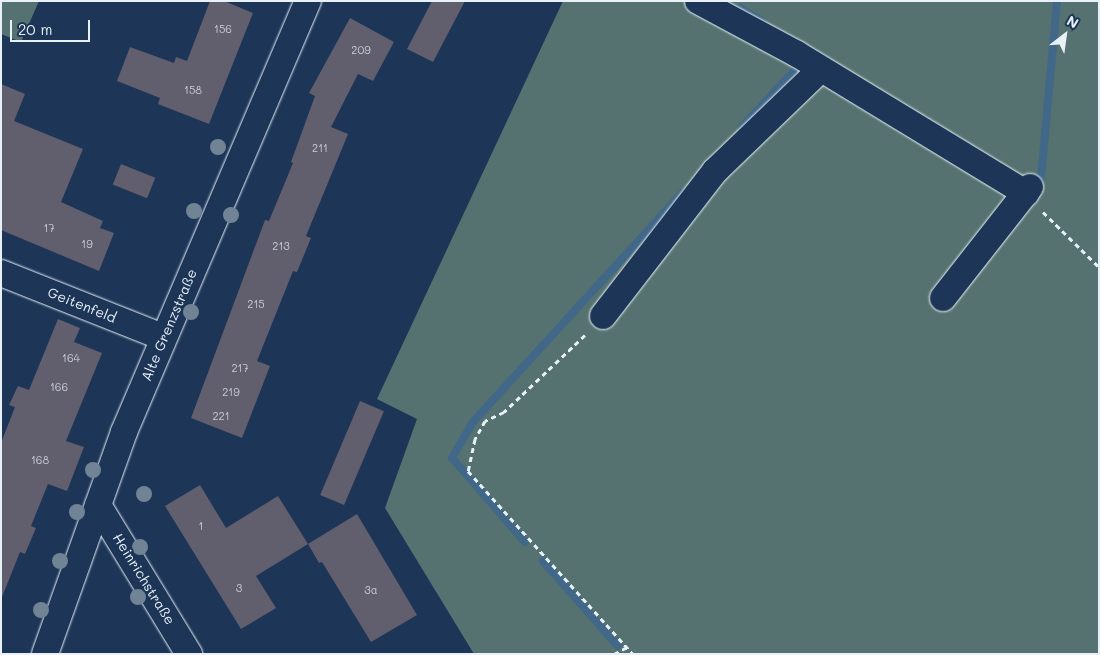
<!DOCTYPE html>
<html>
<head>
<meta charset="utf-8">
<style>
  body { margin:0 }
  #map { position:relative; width:1100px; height:655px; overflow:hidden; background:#1d3557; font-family:Mali,sans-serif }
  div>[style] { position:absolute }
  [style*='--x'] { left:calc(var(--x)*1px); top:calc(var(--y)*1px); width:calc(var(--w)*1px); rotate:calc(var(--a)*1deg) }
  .green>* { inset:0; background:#557270 }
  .stream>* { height:8px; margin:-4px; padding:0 4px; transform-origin:4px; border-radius:4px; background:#416888 }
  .building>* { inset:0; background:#615e6d; transform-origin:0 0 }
  .path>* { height:3px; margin-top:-1.5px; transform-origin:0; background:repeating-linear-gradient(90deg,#e8f1f8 0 5px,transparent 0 9px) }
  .roads { filter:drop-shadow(0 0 1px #e8f1f8) drop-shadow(0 0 1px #e8f1f8) }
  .minor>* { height:26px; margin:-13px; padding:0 13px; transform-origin:13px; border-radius:13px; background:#1d3557 }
  .trees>* { width:16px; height:16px; margin:-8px; border-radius:50%; background:#718495 }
  span { translate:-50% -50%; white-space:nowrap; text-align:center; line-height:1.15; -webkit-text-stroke:4px #1d3557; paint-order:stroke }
  .number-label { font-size:11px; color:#c6ccd5 }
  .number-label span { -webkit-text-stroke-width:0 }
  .street-label { font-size:14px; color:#e8f1f8 }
  .frame { position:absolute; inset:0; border:2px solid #e8f1f8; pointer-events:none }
  .north { position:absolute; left:1040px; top:10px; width:50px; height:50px; -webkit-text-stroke:4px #1d3557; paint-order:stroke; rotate:30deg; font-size:14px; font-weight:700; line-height:20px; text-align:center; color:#e8f1f8 }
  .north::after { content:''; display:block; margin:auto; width:18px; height:22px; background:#e8f1f8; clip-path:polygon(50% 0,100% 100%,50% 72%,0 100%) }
  .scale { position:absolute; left:10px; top:20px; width:80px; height:22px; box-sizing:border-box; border:2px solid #e8f1f8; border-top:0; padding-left:6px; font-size:15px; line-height:18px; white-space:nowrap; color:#e8f1f8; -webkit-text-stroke:4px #1d3557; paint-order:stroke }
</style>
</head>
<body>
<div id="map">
  <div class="green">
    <i style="clip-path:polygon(1px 1px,39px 1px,21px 42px,1px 34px)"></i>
    <i style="clip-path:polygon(563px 1px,1099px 1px,1099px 654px,474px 654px,385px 508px,417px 419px,377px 399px)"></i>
  </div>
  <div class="stream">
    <i style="--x:740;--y:8;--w:26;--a:31"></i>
    <i style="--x:742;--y:127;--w:78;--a:-47.1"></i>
    <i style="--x:1035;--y:186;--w:10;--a:-53"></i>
    <i style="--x:1041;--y:178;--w:178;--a:-84.8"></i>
    <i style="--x:525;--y:542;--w:111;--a:-131"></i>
    <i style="--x:452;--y:458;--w:42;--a:-59.7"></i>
    <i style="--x:473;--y:422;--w:310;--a:-47.6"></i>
    <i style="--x:543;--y:561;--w:113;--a:48.6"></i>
  </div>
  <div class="building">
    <i style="clip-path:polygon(210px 1px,224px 1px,253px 13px,209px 124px,158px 104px,160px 98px,117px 81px,130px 47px,174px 63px,176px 57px,187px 61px)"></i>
    <i style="clip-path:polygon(432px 1px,465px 1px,433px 62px,407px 49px)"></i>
    <i style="clip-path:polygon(350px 18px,394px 42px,373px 81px,358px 74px,331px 127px,348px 134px,306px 236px,311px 238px,297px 272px,293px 271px,257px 361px,270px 366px,242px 438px,191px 418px,265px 220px,269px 221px,293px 163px,291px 162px,315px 96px,309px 93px)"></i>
    <i style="clip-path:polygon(1px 84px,25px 94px,14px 121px,83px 149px,61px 202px,103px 221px,100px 228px,114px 233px,99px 271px,1px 230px)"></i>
    <i style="left:121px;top:164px;width:37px;height:22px;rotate:22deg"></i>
    <i style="clip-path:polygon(58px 319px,80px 328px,74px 342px,102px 353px,66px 441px,84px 447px,67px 491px,48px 484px,31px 526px,36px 528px,25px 554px,20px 552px,2px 597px,1px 443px,15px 407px,9px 405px,18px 386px,29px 390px)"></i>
    <i style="left:360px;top:401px;width:26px;height:102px;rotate:23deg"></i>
    <i style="clip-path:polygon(200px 485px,226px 528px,278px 496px,308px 544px,256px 576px,276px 608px,241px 629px,165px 506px)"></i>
    <i style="clip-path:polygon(357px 514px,417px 615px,371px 642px,322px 562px,319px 563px,308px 544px)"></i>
  </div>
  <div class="path">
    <i style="--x:1043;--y:212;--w:78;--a:44.5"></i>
    <i style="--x:585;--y:335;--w:112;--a:136.5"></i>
    <i style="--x:504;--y:412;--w:21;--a:155"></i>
    <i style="--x:485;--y:421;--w:21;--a:119"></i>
    <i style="--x:475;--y:439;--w:33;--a:102"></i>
    <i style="--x:468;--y:471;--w:246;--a:48"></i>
    <i style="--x:614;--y:654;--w:15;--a:-28"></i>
  </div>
  <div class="roads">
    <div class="minor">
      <i style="--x:698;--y:1;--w:112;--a:28.2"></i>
      <i style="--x:797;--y:54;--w:268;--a:31.3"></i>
      <i style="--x:1;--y:273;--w:174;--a:21.6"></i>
      <i style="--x:943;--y:298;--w:141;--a:-51.9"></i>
      <i style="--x:603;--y:316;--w:183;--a:-52.3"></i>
      <i style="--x:715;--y:171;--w:146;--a:-43.9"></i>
      <i style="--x:98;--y:505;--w:175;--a:58.6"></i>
      <i style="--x:45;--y:654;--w:236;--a:-70.4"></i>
      <i style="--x:124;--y:432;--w:469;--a:-66.9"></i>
    </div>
  </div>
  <div class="trees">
    <i style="left:218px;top:147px"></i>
    <i style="left:194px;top:211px"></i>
    <i style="left:231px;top:215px"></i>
    <i style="left:191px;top:312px"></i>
    <i style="left:93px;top:470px"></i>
    <i style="left:144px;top:494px"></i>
    <i style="left:77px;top:512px"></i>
    <i style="left:140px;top:547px"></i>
    <i style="left:60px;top:561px"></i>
    <i style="left:138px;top:597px"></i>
    <i style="left:41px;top:610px"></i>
  </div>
  <div class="number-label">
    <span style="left:223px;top:29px">156</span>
    <span style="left:361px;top:50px">209</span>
    <span style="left:193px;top:90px">158</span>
    <span style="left:320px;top:148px">211</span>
    <span style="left:49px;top:228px">17</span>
    <span style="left:87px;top:244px">19</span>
    <span style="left:281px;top:246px">213</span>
    <span style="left:256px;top:304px">215</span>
    <span style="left:71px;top:358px">164</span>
    <span style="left:240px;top:368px">217</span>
    <span style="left:59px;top:387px">166</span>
    <span style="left:231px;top:392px">219</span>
    <span style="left:221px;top:416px">221</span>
    <span style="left:40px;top:460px">168</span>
    <span style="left:201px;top:526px">1</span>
    <span style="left:239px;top:588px">3</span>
    <span style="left:371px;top:590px">3a</span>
  </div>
  <div class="street-label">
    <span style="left:82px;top:305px;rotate:22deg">Geitenfeld</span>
    <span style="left:169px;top:325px;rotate:-67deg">Alte Grenzstraße</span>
    <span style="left:144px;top:579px;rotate:58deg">Heinrichstraße</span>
  </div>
  <div class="frame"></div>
  <div class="north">N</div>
  <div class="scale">20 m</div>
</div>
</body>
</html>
